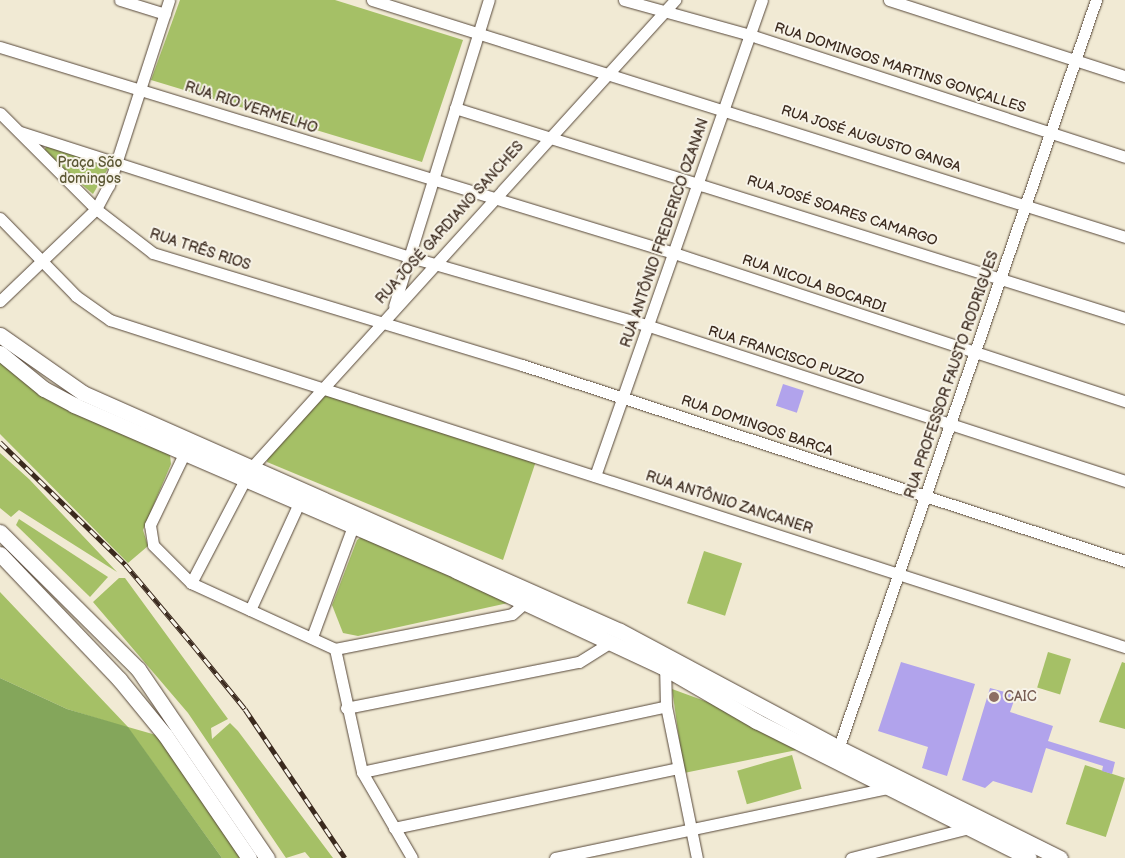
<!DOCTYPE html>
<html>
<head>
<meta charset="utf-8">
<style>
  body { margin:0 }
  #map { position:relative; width:1125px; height:858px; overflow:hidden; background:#f1ead4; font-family:"Balsamiq Sans",sans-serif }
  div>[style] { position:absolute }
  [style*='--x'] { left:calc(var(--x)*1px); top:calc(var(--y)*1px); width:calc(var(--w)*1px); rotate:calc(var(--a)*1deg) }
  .green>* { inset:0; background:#a5c066; transform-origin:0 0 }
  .forest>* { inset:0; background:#84a65b }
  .building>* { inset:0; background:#b1a3ec; transform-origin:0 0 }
  .roads { filter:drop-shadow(0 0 1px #564739) drop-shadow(0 0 1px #564739) }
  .minor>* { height:11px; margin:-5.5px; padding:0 5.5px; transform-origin:5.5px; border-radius:5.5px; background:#fff }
  .major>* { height:15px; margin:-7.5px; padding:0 7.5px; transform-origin:7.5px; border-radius:7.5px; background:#fff }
  .rail>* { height:5px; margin-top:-2.5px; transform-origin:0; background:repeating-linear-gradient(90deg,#f7f3e8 0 9px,#3b2a1e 0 18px); box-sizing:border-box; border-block:1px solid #3b2a1e }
  .dots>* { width:14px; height:14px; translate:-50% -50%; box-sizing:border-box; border:2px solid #f7f3e8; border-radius:50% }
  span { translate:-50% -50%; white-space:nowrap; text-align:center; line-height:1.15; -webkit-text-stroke:4px #f7f3e8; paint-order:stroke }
  .street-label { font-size:14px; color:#3b2a1e }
  .park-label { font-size:14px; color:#5b5734 }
  .education-label { font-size:14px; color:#785e54 }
  .left { translate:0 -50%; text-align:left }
</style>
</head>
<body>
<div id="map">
  <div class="green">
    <i style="clip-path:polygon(180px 0,335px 0,463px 40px,422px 162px,151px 80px)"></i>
    <i style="clip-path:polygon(49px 142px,113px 160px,93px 194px,43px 152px)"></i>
    <i style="clip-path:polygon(0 358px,170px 455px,171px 464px,143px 530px,148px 546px,128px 563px,0 434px)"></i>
    <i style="clip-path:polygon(325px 395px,536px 461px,503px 560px,267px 462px,268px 456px)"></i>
    <i style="clip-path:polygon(0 453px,29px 479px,117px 572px,19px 510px,11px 517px,0 508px)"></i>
    <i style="clip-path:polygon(19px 519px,108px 577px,90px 597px,16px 525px)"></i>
    <i style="clip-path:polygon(363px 536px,371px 538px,508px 603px,358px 636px,343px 633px,332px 605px,357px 540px)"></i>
    <i style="left:704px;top:551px;width:40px;height:55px;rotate:18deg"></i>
    <i style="clip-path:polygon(119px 578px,125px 578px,228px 719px,211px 728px,212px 739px,230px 723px,238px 731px,333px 858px,310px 858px,305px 852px,286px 858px,188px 713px,93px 602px)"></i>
    <i style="clip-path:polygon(0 592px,128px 727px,156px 735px,246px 858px,222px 858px,128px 728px,67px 709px,0 678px)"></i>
    <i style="left:1048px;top:652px;width:24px;height:37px;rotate:17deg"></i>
    <i style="clip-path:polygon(1122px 662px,1125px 663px,1125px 729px,1099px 722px)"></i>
    <i style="clip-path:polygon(672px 689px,724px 708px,797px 750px,684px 773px)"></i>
    <i style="left:792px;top:755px;width:35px;height:57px;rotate:74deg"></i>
    <i style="left:1085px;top:765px;width:42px;height:62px;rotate:18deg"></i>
  </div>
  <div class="forest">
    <i style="clip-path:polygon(0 678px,67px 709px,128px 727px,222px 858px,0 858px)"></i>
  </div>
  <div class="building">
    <i style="left:783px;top:384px;width:22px;height:23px;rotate:18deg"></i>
    <i style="clip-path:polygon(901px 662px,975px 684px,947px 776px,922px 768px,928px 747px,878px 731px)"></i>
    <i style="clip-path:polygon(990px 688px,1016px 695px,1010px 712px,1053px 726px,1048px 741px,1115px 762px,1112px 774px,1102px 771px,1103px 766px,1046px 748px,1032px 793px,993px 781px,985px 788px,962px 780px)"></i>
  </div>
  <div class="roads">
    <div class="minor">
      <i style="--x:120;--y:0;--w:47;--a:17.3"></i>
      <i style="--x:372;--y:0;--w:789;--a:17.47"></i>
      <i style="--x:624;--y:0;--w:131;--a:15.5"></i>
      <i style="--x:750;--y:35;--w:394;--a:18"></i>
      <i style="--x:889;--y:0;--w:248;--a:17.9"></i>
      <i style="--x:0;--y:47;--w:705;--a:17"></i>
      <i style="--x:674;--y:253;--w:475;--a:18.2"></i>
      <i style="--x:455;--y:108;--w:702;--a:17.4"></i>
      <i style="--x:0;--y:113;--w:136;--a:45"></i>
      <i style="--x:96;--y:209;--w:72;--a:37.7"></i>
      <i style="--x:153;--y:253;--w:386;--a:16.9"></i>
      <i style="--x:522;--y:365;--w:634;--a:18.01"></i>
      <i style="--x:20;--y:132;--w:406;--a:17.8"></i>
      <i style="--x:407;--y:256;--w:252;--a:16.1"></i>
      <i style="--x:649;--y:326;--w:501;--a:18.04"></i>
      <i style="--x:0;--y:218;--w:109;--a:45.7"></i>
      <i style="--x:76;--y:296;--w:42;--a:35.2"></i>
      <i style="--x:110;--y:320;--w:1066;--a:17.86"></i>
      <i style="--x:0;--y:301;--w:133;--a:-43.8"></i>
      <i style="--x:96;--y:209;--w:27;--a:-62"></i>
      <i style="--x:109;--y:185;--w:194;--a:-72"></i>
      <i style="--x:394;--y:306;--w:320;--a:-72.8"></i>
      <i style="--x:184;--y:454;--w:79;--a:115.6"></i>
      <i style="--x:150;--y:525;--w:20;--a:81"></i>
      <i style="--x:153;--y:545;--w:54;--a:45"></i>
      <i style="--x:191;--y:583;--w:158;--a:24.6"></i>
      <i style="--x:335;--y:649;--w:126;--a:77.6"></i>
      <i style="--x:362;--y:772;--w:99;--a:59.8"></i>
      <i style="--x:595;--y:476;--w:504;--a:-70.67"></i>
      <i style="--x:191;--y:583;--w:130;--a:-62.4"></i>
      <i style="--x:251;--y:468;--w:632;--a:-47.82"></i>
      <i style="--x:250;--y:610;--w:118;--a:-65.4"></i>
      <i style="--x:312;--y:637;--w:118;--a:-69.7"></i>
      <i style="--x:335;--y:649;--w:180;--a:-11.2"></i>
      <i style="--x:512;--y:614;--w:18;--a:-41"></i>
      <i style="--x:665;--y:663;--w:43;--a:88.7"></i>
      <i style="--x:666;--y:706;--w:155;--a:78.5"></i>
      <i style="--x:346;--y:708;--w:237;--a:-11.2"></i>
      <i style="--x:579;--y:662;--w:36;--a:-32"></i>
      <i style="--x:836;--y:755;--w:799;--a:-71"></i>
      <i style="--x:362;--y:772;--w:311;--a:-12.2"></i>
      <i style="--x:394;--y:828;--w:290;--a:-11.9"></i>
      <i style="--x:555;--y:858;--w:343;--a:-11.9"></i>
      <i style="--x:851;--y:858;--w:122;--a:-14.3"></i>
    </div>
    <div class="major">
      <i style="--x:0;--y:335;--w:101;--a:34.9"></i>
      <i style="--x:83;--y:393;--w:587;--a:23.9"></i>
      <i style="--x:620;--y:631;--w:248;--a:28.1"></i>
      <i style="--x:839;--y:748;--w:247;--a:26.5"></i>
      <i style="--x:0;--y:353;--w:57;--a:39.3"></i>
      <i style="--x:44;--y:389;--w:34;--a:28"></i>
      <i style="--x:74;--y:405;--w:417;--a:23.4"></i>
      <i style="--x:457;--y:571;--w:227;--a:25"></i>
      <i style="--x:663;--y:667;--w:108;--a:30.1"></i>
      <i style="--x:756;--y:721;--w:305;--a:26.6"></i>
      <i style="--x:0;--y:532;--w:194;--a:44.8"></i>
      <i style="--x:138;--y:669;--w:229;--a:55.7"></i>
      <i style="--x:0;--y:554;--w:173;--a:46.4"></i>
      <i style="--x:119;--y:679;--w:72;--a:50.6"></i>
      <i style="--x:165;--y:735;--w:149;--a:55.7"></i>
    </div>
  </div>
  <div class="rail">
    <i style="--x:0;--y:442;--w:175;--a:44.3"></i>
    <i style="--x:125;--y:564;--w:106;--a:50"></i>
    <i style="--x:193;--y:645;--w:82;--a:50.9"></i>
    <i style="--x:245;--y:709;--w:179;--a:56.1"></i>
  </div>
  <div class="dots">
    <i style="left:994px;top:697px;background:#8d6e63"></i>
  </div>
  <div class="street-label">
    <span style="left:900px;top:68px;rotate:18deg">RUA DOMINGOS MARTINS GONÇALLES</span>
    <span style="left:251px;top:108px;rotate:18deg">RUA RIO VERMELHO</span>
    <span style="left:871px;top:139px;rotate:18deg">RUA JOSÉ AUGUSTO GANGA</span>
    <span style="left:842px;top:211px;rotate:18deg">RUA JOSÉ SOARES CAMARGO</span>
    <span style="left:450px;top:223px;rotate:-48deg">RUA JOSÉ GARDIANO SANCHES</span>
    <span style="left:665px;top:233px;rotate:-71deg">RUA ANTÔNIO FREDERICO OZANAN</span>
    <span style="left:200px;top:250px;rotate:18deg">RUA TRÊS RIOS</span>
    <span style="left:814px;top:284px;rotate:19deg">RUA NICOLA BOCARDI</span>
    <span style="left:786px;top:356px;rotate:18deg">RUA FRANCISCO PUZZO</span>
    <span style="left:952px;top:375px;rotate:-71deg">RUA PROFESSOR FAUSTO RODRIGUES</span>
    <span style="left:757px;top:426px;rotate:19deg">RUA DOMINGOS BARCA</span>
    <span style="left:729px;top:503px;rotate:18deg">RUA ANTÔNIO ZANCANER</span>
  </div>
  <div class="park-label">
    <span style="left:90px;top:171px">Praça São<br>domingos</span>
  </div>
  <div class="education-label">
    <span class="left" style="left:1004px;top:697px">CAIC</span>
  </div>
</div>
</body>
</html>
